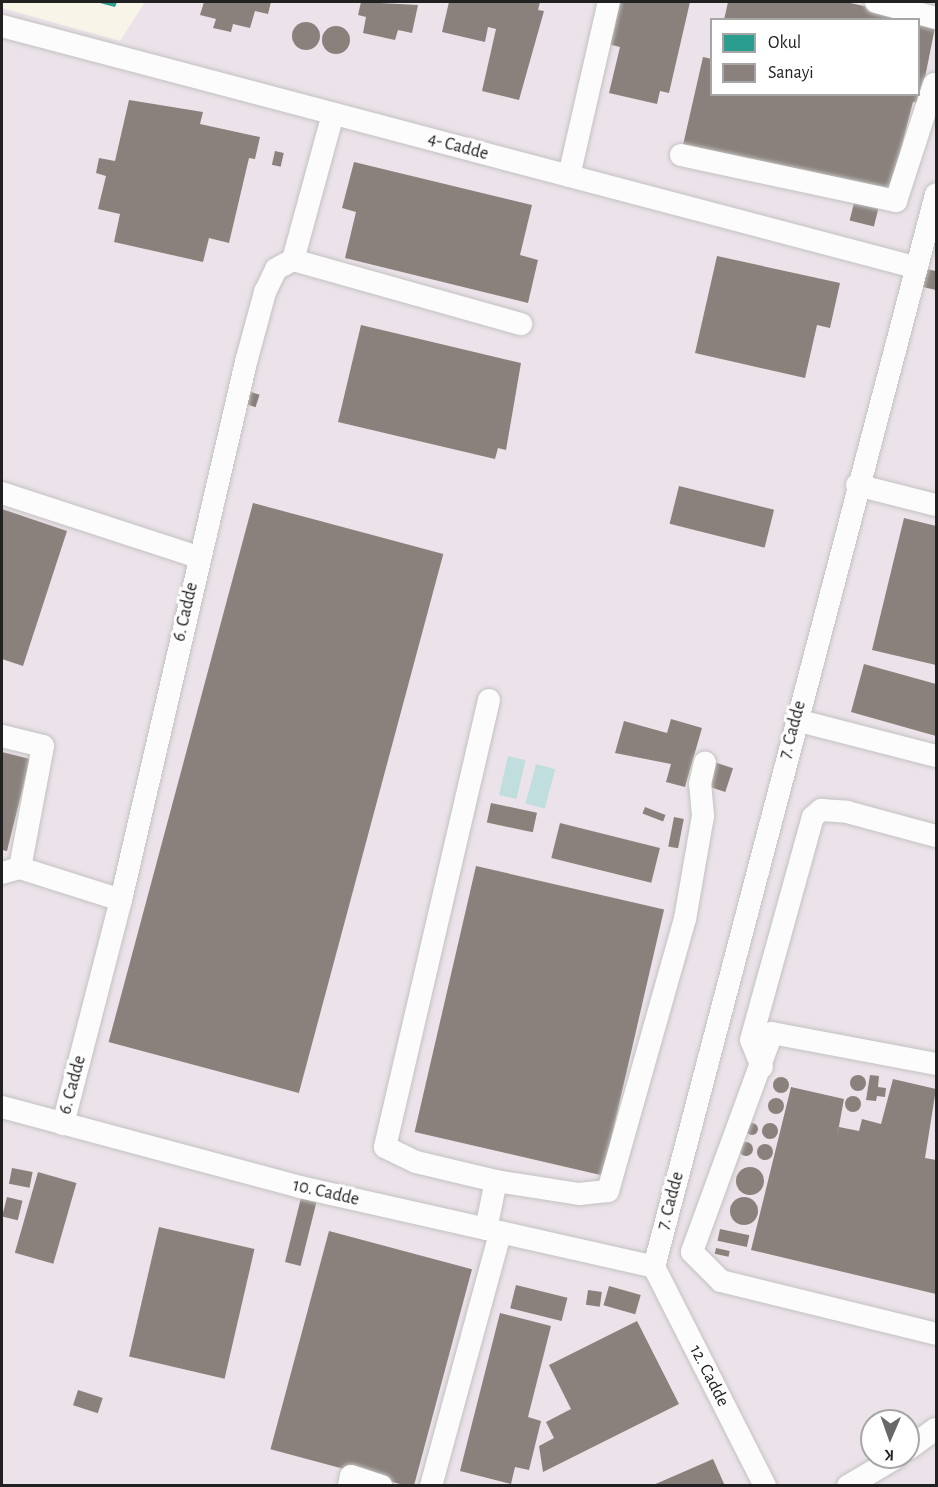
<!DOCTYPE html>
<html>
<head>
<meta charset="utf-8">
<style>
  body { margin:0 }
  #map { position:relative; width:938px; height:1487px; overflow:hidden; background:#efedeb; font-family:"Alegreya Sans",sans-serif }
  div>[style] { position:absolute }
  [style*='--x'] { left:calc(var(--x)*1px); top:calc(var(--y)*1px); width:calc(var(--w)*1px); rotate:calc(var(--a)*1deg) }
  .industrial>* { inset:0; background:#ece3ea }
  .education>* { inset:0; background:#f7f4e8 }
  .water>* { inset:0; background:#c1dedf; transform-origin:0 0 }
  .schools>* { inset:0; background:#2a9d8f }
  .industry>* { inset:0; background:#8a817c; transform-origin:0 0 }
  .round { border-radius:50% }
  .roads { filter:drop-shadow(0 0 2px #c2c2c1) drop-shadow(0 0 2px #c2c2c1) }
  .minor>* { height:22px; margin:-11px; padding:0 11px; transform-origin:11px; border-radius:11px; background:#fdfcfc }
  span { translate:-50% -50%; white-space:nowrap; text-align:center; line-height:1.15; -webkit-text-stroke:6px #fff; paint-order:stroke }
  .street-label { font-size:18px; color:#212121 }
  .frame { position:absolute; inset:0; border:3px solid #212121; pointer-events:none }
  .legend { position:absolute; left:710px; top:18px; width:210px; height:78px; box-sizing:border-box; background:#fff; border:2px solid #a6a6a6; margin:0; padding:8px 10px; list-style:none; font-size:18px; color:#212121 }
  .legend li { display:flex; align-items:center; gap:12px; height:30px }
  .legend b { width:30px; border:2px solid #a6a6a6 }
  .north { position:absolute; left:860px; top:1409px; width:60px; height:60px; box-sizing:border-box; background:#fff; border:2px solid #a6a6a6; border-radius:50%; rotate:182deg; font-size:16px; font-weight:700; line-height:24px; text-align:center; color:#212121 }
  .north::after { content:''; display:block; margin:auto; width:21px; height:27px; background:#696868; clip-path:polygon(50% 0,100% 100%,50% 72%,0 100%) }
</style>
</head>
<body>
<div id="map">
  <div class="industrial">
    <i style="clip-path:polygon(evenodd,2px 2px,936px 2px,936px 1485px,2px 1485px,2px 2px,712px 20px,918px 20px,918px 94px,712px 94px,712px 20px,2px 2px,872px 1421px,908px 1421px,908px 1457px,872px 1457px,872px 1421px)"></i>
  </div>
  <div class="education">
    <i style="clip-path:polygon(2px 2px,145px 2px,120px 41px,2px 8px)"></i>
  </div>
  <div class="water">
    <i style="left:508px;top:756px;width:18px;height:40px;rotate:13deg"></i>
    <i style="left:536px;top:764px;width:20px;height:41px;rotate:15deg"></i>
  </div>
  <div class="schools">
    <i style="clip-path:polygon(96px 2px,117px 2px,115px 7px)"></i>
  </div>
  <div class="industry">
    <i style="clip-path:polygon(204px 2px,271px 2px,268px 14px,255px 11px,250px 28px,233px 24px,231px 32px,213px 28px,216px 19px,200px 15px)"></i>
    <i style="clip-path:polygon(361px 2px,418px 5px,412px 33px,398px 30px,395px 40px,363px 33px,366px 17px,358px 15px)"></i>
    <i style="clip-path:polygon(449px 2px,540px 2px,538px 10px,544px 11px,519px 100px,482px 91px,496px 29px,488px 27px,485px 42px,442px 32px)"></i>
    <i style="clip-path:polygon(617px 2px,690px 2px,669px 93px,660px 91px,657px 104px,609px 93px,620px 47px,608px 44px)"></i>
    <i style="clip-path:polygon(728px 2px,846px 2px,936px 22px,920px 103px,913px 102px,890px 192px,683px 145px,703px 57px,712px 59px,712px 94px,918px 94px,918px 20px,724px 20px)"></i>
    <i class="round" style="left:292px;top:22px;width:28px;height:28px"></i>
    <i class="round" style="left:322px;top:26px;width:28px;height:28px"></i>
    <i style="clip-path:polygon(129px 100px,203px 112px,200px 124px,260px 137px,255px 159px,249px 158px,229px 243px,209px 238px,203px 262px,114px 242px,120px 214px,98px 209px,106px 176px,96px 173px,99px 158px,115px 161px)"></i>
    <i style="left:275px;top:151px;width:9px;height:14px;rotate:13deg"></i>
    <i style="clip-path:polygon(354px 162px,532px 205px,520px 255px,538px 260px,528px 303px,345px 258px,356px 212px,342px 208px)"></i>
    <i style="left:854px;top:203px;width:25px;height:18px;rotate:14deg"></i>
    <i style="clip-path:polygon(717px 256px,840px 283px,830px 328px,817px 325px,805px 378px,695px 353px)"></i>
    <i style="clip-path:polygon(926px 269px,936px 271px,936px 290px,923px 287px)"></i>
    <i style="clip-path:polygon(361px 325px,521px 363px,506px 450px,498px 448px,495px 459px,338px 422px)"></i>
    <i style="left:251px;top:392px;width:9px;height:13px;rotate:18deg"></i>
    <i style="left:679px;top:486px;width:98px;height:39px;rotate:14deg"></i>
    <i style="left:253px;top:503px;width:197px;height:558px;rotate:15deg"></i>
    <i style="clip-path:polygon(2px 509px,67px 531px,23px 666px,2px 659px)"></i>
    <i style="clip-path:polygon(904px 518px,936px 526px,936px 665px,872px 650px)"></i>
    <i style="clip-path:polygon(864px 664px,936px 684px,936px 736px,851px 712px)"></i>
    <i style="clip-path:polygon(671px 719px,702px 728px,685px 787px,666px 782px,671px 764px,615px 753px,624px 721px,667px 733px)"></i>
    <i style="clip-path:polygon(2px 752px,30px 759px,7px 851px,2px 850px)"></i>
    <i style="left:714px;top:762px;width:20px;height:25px;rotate:18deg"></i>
    <i style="left:491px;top:803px;width:47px;height:20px;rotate:12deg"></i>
    <i style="left:645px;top:807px;width:22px;height:7px;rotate:21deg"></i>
    <i style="left:674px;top:817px;width:10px;height:30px;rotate:11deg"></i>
    <i style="left:560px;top:823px;width:103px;height:36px;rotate:14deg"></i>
    <i style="left:476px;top:866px;width:193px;height:273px;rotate:13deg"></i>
    <i class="round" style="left:850px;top:1075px;width:16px;height:16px"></i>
    <i style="clip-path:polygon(870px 1075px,879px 1076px,878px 1087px,886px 1088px,885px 1097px,877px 1096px,876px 1101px,866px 1100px)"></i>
    <i class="round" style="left:773px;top:1077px;width:16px;height:16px"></i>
    <i style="clip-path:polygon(893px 1079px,936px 1089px,925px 1158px,936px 1160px,936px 1294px,751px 1250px,791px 1087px,844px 1099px,837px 1137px,839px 1127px,859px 1131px,862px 1119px,881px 1124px)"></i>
    <i class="round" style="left:845px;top:1096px;width:16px;height:16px"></i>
    <i class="round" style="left:768px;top:1098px;width:16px;height:16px"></i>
    <i class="round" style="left:762px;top:1123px;width:16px;height:16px"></i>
    <i class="round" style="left:746px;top:1123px;width:12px;height:12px"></i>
    <i class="round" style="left:739px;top:1142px;width:14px;height:14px"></i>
    <i class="round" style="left:757px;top:1144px;width:16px;height:16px"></i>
    <i class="round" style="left:736px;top:1167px;width:28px;height:28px"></i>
    <i style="left:12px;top:1168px;width:21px;height:16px;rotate:11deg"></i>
    <i style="left:38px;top:1172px;width:40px;height:84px;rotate:16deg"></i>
    <i style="left:7px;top:1197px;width:16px;height:20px;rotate:14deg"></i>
    <i class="round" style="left:730px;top:1197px;width:28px;height:28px"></i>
    <i style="left:301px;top:1198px;width:16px;height:66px;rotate:14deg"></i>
    <i style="left:159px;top:1227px;width:98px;height:133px;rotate:13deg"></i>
    <i style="left:720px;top:1229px;width:30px;height:12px;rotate:12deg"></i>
    <i style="left:329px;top:1231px;width:148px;height:226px;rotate:15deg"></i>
    <i style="left:716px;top:1248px;width:14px;height:6px;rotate:12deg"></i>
    <i style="left:516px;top:1285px;width:53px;height:24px;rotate:14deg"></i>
    <i style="left:609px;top:1286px;width:33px;height:20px;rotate:16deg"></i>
    <i style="left:588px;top:1290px;width:14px;height:15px;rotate:8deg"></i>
    <i style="clip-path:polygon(500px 1313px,551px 1326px,528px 1417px,541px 1421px,529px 1470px,515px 1467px,511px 1484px,460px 1471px)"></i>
    <i style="clip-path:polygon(637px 1321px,679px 1404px,543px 1472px,539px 1446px,554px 1438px,546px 1422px,571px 1409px,549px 1365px)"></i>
    <i style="left:78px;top:1390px;width:26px;height:16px;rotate:18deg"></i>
    <i style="clip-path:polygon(713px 1459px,725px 1486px,651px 1486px)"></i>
  </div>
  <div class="roads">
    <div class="minor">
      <i style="--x:876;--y:2;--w:62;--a:14.9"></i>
      <i style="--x:2;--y:26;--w:943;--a:14.8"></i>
      <i style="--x:681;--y:155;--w:220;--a:12.1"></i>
      <i style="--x:896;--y:201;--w:123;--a:-72"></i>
      <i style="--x:569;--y:176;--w:179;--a:-77.1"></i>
      <i style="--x:293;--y:260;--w:237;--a:15.7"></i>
      <i style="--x:857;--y:485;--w:81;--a:14.2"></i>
      <i style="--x:2;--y:493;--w:206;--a:18.1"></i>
      <i style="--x:489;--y:700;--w:459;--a:103.1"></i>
      <i style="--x:385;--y:1147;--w:34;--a:26"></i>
      <i style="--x:416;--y:1162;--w:82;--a:13.4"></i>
      <i style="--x:496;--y:1181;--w:84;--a:8.9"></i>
      <i style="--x:579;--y:1194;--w:29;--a:-6"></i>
      <i style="--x:608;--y:1191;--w:283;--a:-74.2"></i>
      <i style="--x:685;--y:919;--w:105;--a:-80.1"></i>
      <i style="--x:703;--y:816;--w:32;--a:-95"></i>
      <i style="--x:700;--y:784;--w:22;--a:-77"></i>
      <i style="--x:796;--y:720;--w:145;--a:14.4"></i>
      <i style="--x:2;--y:736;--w:42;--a:13.7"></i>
      <i style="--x:43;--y:746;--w:124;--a:100.7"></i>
      <i style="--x:2;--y:873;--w:19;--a:-16"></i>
      <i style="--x:20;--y:868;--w:106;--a:17.6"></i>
      <i style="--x:936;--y:1064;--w:167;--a:-169.3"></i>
      <i style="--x:772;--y:1033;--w:233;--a:110.1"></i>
      <i style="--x:692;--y:1252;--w:41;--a:45"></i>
      <i style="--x:721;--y:1281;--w:221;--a:13.8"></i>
      <i style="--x:762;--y:1067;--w:29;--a:-112"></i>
      <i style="--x:751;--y:1040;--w:231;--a:-74.5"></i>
      <i style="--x:813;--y:817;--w:11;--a:-41"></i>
      <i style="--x:821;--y:810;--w:26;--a:4"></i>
      <i style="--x:847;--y:812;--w:92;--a:15.1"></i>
      <i style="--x:2;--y:1107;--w:309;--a:15"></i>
      <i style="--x:300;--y:1187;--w:363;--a:12.7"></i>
      <i style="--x:63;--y:1124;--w:231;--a:-75.5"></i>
      <i style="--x:121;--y:900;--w:552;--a:-76.92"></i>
      <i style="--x:246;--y:362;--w:73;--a:-74.8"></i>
      <i style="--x:265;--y:292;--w:25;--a:-64"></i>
      <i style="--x:276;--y:269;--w:19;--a:-28"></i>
      <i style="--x:293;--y:260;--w:151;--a:-74.7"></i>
      <i style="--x:486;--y:1229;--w:49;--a:-78.2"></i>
      <i style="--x:654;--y:1267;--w:1109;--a:-75.27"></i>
      <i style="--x:654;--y:1267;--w:246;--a:63.1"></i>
      <i style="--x:908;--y:1449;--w:34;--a:-36"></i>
      <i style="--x:349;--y:1486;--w:10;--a:-79"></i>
      <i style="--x:351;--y:1476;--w:32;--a:18"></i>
      <i style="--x:431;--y:1486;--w:262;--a:-74.7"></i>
      <i style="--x:848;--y:1486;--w:57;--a:-30.6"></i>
    </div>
  </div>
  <div class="street-label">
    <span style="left:458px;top:147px;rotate:15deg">4- Cadde</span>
    <span style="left:186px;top:612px;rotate:-77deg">6. Cadde</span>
    <span style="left:793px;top:730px;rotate:-75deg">7. Cadde</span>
    <span style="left:73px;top:1085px;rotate:-75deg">6. Cadde</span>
    <span style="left:326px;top:1193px;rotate:13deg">10. Cadde</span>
    <span style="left:671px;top:1201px;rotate:-75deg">7. Cadde</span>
    <span style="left:709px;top:1376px;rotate:63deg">12. Cadde</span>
  </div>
  <div class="frame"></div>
  <ul class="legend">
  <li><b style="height:16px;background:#2a9d8f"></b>Okul</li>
  <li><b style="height:16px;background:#8a817c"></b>Sanayi</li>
  </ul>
  <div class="north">K</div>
</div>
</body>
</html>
